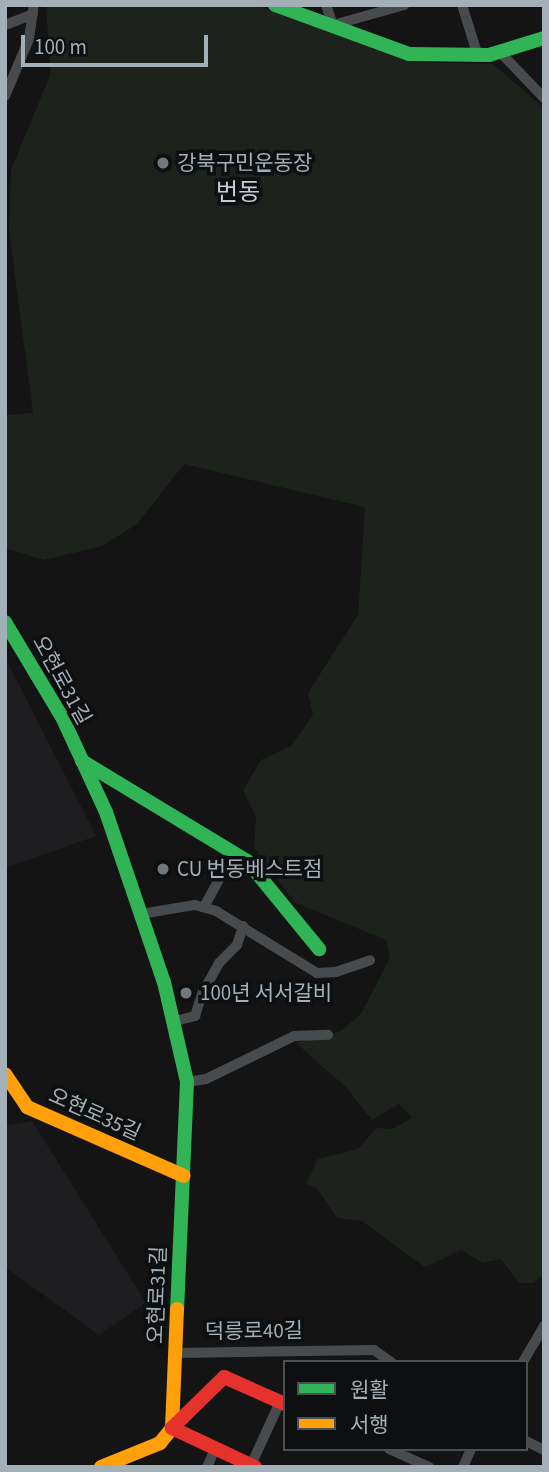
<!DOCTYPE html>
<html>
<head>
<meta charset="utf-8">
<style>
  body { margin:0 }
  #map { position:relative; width:549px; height:1472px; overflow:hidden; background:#141414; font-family:"Source Sans 3","Noto Sans KR",sans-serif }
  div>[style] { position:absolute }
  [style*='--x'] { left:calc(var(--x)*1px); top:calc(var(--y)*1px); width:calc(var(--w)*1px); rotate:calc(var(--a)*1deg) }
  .built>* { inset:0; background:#1e1e20 }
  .green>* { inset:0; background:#1d231c }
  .street>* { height:10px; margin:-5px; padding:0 5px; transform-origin:5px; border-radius:5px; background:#484b4d }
  .fast>* { height:14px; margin:-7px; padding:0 7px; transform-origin:7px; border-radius:7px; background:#30b455 }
  .slow>* { height:14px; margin:-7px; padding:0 7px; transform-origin:7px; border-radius:7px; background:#ff9f0a }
  .jam>* { height:14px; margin:-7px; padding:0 7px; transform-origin:7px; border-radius:7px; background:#e5322d }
  .dots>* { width:19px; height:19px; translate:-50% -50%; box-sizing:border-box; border:4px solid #0e0f10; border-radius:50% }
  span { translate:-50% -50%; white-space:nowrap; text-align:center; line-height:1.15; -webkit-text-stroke:7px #0e0f10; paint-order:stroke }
  .poi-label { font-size:21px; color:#a4b0b7 }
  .left { translate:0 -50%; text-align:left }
  .street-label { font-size:21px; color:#a4b0b7 }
  .quarter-label { font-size:24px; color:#c5cdd2 }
  .frame { position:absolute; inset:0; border:7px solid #a4b0b7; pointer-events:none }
  .legend { position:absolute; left:283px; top:1360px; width:245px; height:91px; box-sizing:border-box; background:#0e0f10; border:2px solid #4a4f53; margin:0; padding:9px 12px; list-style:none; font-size:21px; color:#a4b0b7 }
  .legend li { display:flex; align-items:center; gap:14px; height:35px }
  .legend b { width:35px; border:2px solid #4a4f53 }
  .scale { position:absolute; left:21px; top:35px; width:187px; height:32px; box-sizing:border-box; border:4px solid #a4b0b7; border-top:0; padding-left:9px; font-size:21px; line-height:24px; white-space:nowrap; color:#a4b0b7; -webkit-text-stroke:5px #0e0f10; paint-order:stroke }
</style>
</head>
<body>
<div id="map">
  <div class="built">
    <i style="clip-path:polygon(5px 657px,96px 836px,5px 868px)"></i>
    <i style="clip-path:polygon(32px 1121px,146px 1303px,99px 1335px,5px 1267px,5px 1126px)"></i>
  </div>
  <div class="green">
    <i style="clip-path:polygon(46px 5px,256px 5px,408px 62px,493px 64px,544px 108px,544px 1274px,533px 1283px,519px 1283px,501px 1259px,483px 1263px,461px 1250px,425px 1267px,362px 1221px,337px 1218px,317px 1188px,306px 1184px,318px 1159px,358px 1149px,376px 1128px,392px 1129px,412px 1118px,399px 1104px,372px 1120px,346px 1087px,296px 1043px,341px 1031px,361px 1014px,390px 958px,386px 940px,294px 902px,254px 847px,256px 817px,243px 790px,261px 760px,291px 746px,313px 715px,308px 693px,358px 615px,365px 507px,184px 464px,137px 524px,102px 546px,44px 560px,5px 548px,5px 415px,33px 413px,9px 230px,11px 170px,51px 73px)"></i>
  </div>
  <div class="street">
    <i style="--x:326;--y:5;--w:21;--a:71"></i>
    <i style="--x:333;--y:25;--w:74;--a:-15.7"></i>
    <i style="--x:462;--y:5;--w:53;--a:72.6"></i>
    <i style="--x:5;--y:25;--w:30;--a:-21"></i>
    <i style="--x:499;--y:51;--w:65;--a:46.2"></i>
    <i style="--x:5;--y:96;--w:62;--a:-67.2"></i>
    <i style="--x:29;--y:39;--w:34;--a:-82"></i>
    <i style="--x:204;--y:907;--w:63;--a:-61.4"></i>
    <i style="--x:141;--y:914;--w:55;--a:-9.5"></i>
    <i style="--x:195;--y:905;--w:22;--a:16"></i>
    <i style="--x:216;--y:911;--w:119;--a:31.5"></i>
    <i style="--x:317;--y:973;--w:19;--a:-3"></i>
    <i style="--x:336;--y:972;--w:36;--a:-19"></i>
    <i style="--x:175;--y:1021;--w:21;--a:-14"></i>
    <i style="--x:195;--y:1016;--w:25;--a:-72"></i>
    <i style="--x:203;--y:992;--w:33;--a:-61"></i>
    <i style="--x:219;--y:963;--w:25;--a:-45"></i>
    <i style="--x:237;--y:945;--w:20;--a:-72"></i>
    <i style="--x:187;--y:1082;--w:19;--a:-9"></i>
    <i style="--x:206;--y:1079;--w:98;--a:-26"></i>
    <i style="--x:294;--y:1036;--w:34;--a:-2"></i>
    <i style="--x:176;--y:1353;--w:198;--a:-0.9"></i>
    <i style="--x:374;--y:1350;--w:21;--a:35"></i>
    <i style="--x:523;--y:1362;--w:42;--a:-59.7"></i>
    <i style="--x:526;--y:1441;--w:20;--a:27"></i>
    <i style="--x:389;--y:1449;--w:44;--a:24.2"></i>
    <i style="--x:251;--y:1465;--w:69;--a:-65.3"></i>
    <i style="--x:207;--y:1467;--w:20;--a:-66"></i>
    <i style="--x:463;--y:1467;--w:20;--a:-66"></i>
  </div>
  <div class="fast">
    <i style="--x:275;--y:5;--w:143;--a:20.1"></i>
    <i style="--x:409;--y:54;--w:80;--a:0.7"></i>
    <i style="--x:489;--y:55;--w:58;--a:-17.2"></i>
    <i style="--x:5;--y:622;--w:113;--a:59.1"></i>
    <i style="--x:63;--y:719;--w:102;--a:65.2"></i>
    <i style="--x:106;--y:812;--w:180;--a:71.2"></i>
    <i style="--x:164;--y:982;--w:103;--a:77"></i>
    <i style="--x:187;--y:1082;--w:227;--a:92.5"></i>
    <i style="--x:82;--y:761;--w:193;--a:31.2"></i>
    <i style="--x:247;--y:861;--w:114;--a:50.7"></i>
  </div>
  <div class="slow">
    <i style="--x:5;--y:1074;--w:40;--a:56"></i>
    <i style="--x:27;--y:1107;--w:171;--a:23.7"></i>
    <i style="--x:101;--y:1467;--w:64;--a:-22.1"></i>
    <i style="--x:160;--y:1443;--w:19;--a:-51"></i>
    <i style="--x:172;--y:1428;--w:119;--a:-87.6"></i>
  </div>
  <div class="jam">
    <i style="--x:255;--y:1467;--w:92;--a:-154.8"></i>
    <i style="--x:172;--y:1428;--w:73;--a:-44.4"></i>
    <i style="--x:224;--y:1377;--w:67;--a:23.9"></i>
  </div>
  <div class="dots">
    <i style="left:163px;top:163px;background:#72797e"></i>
    <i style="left:163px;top:869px;background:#72797e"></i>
    <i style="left:186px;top:993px;background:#72797e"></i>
  </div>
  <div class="poi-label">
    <span class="left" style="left:177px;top:163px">강북구민운동장</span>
    <span class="left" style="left:177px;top:869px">CU 번동베스트점</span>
    <span class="left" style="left:200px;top:993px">100년 서서갈비</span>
  </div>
  <div class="street-label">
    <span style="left:62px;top:680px;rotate:61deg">오현로31길</span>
    <span style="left:95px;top:1114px;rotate:24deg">오현로35길</span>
    <span style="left:157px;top:1295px;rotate:-88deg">오현로31길</span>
    <span style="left:254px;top:1331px;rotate:-1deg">덕릉로40길</span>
  </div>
  <div class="quarter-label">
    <span style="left:238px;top:193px">번동</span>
  </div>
  <div class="frame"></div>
  <ul class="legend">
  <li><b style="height:9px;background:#30b455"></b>원활</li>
  <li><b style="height:9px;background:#ff9f0a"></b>서행</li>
  </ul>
  <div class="scale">100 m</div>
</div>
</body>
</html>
